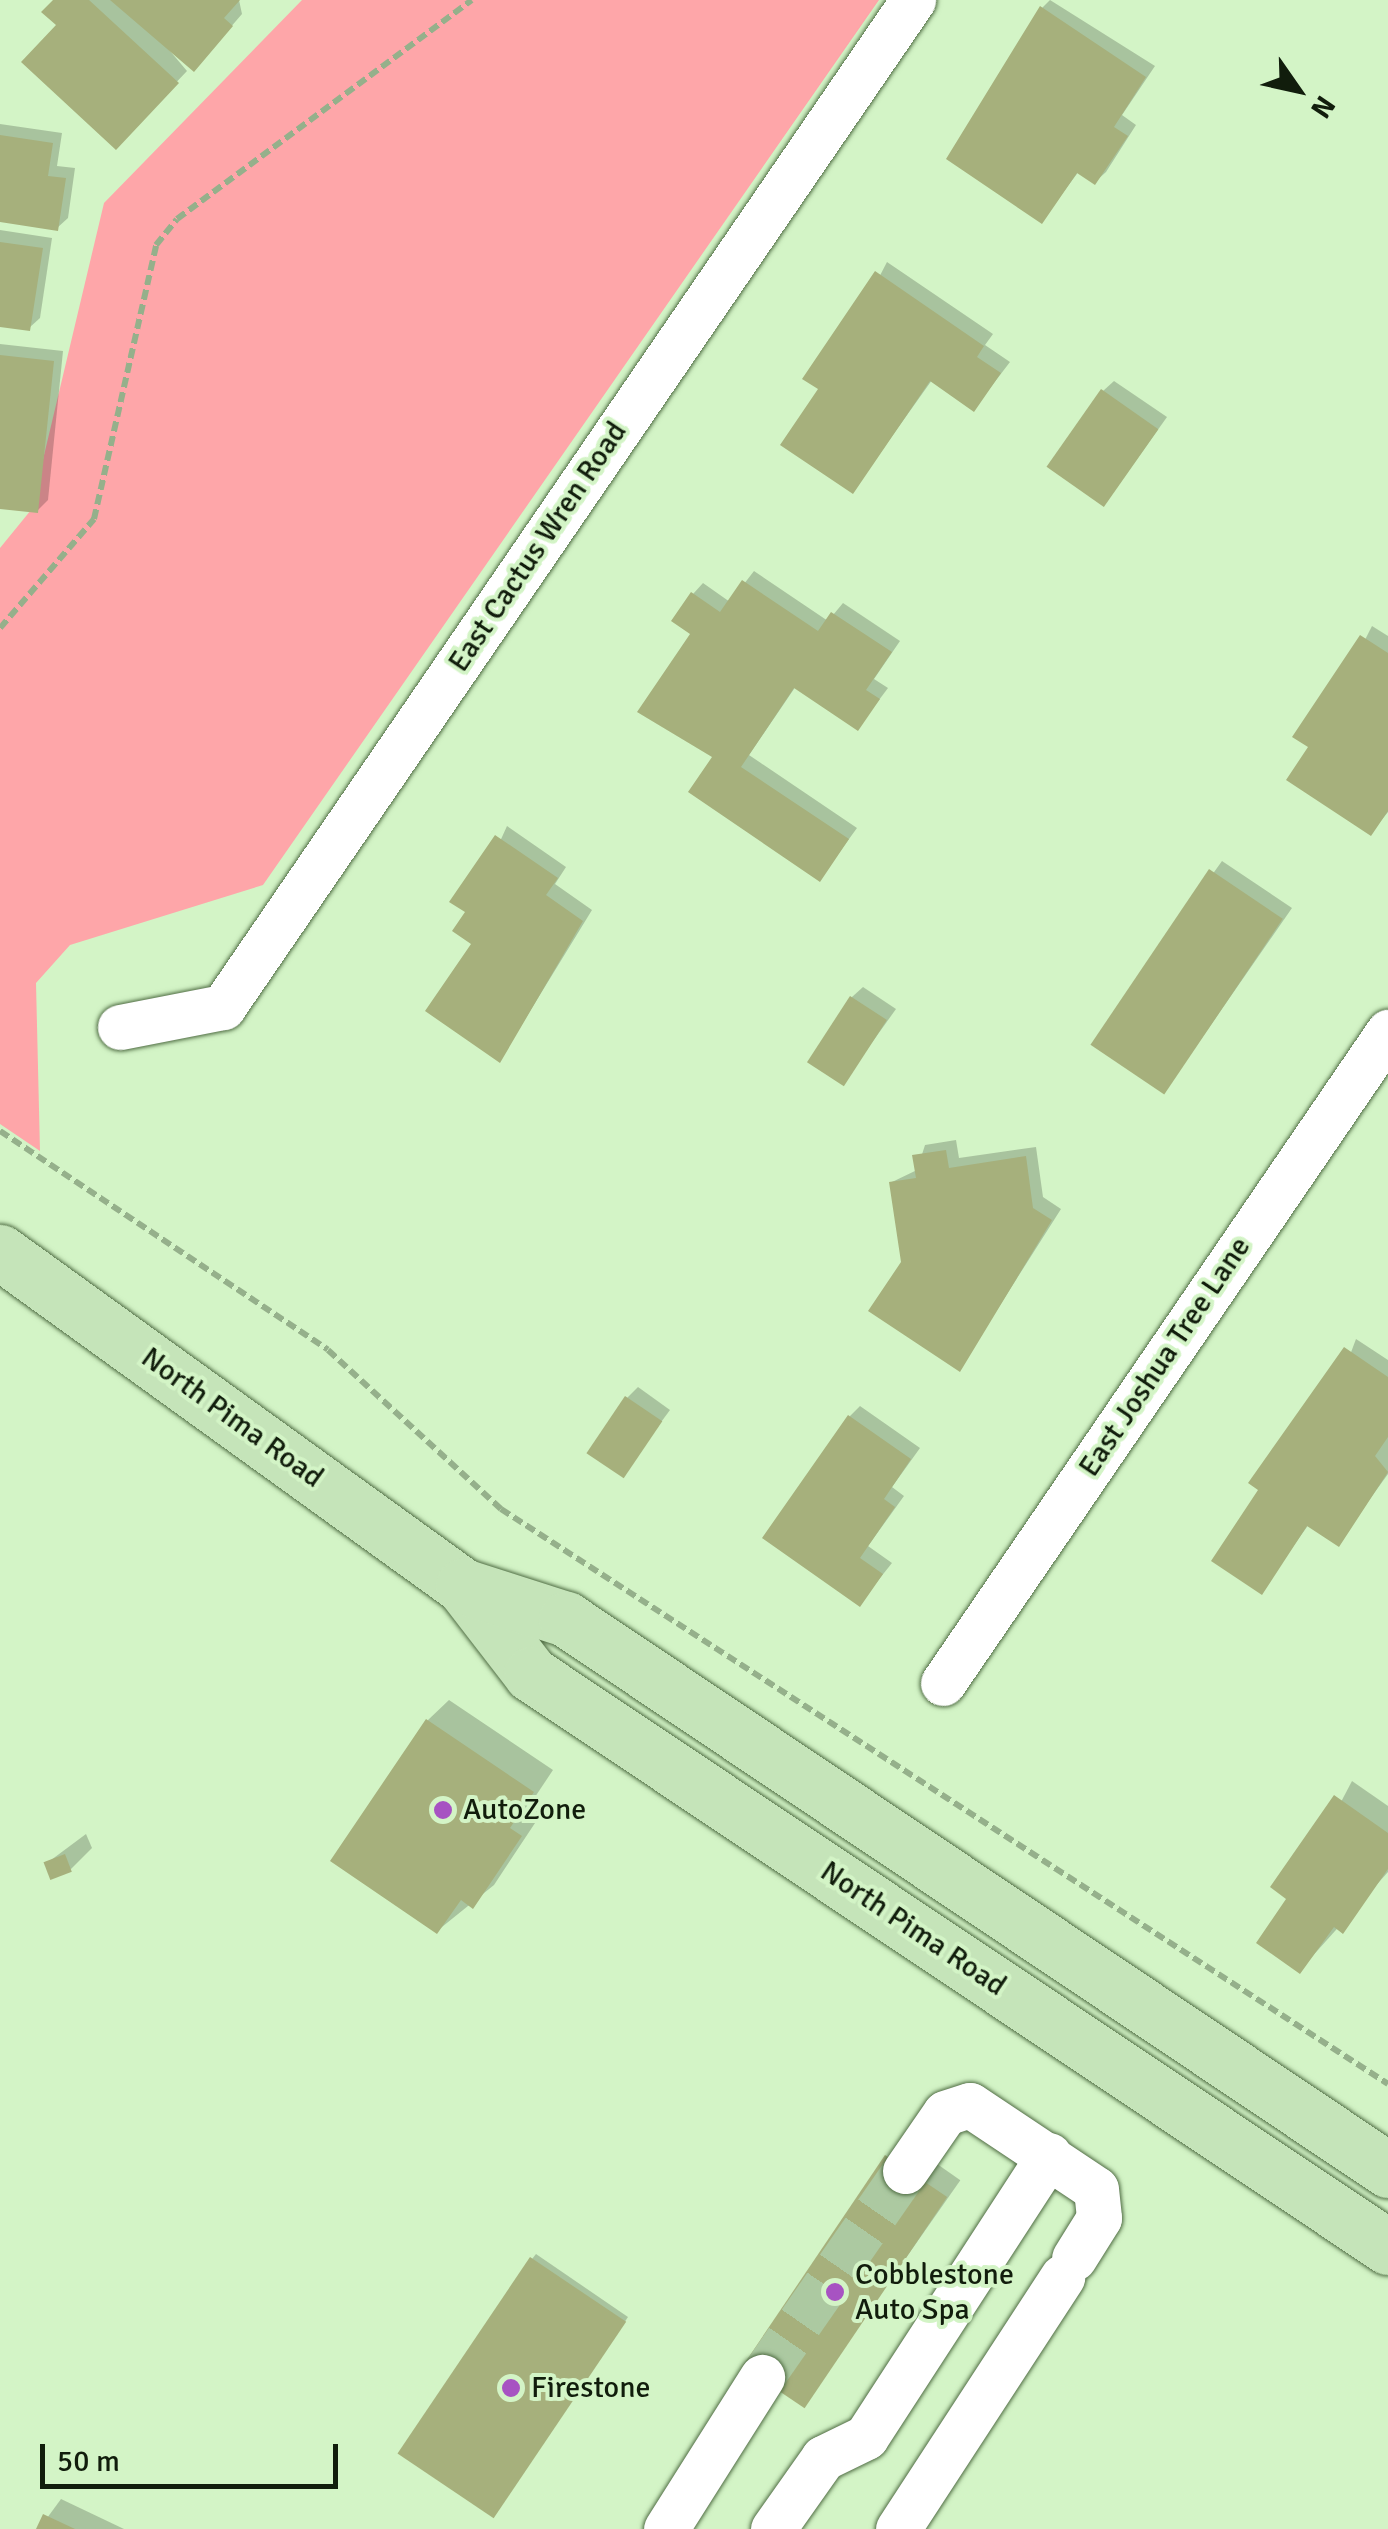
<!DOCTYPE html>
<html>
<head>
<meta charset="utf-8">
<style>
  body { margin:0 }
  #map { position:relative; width:1388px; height:2529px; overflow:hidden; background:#d3f4c6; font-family:Signika,sans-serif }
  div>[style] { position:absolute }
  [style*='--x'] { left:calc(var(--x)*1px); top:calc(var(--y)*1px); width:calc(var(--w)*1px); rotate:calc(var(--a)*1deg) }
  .green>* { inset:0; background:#fea6a9 }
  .shadow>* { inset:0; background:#0003; transform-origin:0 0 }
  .building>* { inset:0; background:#a6b07c; transform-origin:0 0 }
  .minor-tunnel>* { height:45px; margin-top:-22.5px; transform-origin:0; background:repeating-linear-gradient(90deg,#acc9a1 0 45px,transparent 0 67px) }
  .path>* { height:6px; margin-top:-3px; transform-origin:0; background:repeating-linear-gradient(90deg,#95b08b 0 10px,transparent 0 15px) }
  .roads { filter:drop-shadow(0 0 2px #506d44) drop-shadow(0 0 2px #506d44) }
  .minor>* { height:45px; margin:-22.5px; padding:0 22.5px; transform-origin:22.5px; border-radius:22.5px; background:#fff }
  .major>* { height:55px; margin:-27.5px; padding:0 27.5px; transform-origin:27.5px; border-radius:27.5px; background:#c5e4b9 }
  .dots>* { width:28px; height:28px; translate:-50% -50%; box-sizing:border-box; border:5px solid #d3f4c6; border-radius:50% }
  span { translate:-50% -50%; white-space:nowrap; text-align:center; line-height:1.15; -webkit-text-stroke:8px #d3f4c6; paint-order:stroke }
  .street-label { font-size:30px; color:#111d0c }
  .poi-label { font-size:30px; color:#111d0c }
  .left { translate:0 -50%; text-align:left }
  .north { position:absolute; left:1248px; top:40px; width:100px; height:100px; -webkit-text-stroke:8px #d3f4c6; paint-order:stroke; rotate:124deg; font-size:28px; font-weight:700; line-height:40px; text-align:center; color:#111d0c }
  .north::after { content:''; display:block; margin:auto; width:35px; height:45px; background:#111d0c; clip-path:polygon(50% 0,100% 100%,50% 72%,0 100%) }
  .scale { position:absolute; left:40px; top:2444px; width:298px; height:45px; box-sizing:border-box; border:5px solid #111d0c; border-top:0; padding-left:12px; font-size:30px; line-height:35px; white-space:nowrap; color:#111d0c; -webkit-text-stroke:8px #d3f4c6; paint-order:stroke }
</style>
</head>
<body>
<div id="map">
  <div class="green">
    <i style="clip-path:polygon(302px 0,879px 0,263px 885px,70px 945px,36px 983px,40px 1151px,0 1124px,0 548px,31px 510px,104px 203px)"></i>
  </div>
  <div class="shadow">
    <i style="clip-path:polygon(56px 0,239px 0,242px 14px,204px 58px,159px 38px,187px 71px,116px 146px)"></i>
    <i style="clip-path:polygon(1050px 0,1155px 66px,1122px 115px,1136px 125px,1106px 172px,1095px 182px,1079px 171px,1042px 221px,1042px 8px)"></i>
    <i style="clip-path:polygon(0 124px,62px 133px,57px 166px,75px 168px,68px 218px,57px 228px,0 220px)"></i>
    <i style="clip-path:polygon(0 230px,52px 238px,40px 318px,29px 328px,0 324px)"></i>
    <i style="clip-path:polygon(887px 262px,993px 334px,985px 345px,1010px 362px,974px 409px,932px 380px,853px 491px,821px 389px)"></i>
    <i style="clip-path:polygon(0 344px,63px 351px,48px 500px,37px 511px,0 507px)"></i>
    <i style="clip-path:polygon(1114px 381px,1167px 417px,1105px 504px,1103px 391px)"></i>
    <i style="clip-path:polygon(754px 571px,828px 621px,843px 603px,900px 641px,874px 679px,888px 688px,858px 728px,796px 686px,749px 755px,857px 828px,820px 879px,715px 756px,693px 594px,703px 583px,730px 602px)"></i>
    <i style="clip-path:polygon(1372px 626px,1388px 636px,1388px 812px,1371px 833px,1311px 746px)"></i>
    <i style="clip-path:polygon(507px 826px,566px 867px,555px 884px,592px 910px,500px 1060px,468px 912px)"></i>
    <i style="clip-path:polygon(1222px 861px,1292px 908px,1165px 1091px,1156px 973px,1146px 967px)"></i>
    <i style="clip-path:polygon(863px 987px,896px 1009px,843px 1083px,852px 997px)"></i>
    <i style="clip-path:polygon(956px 1140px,959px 1158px,1036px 1147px,1043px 1197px,1061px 1209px,960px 1368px,903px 1263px,892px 1182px,917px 1170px,925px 1145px)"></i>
    <i style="clip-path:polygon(1356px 1339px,1388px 1360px,1388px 1474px,1338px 1543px,1309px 1524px,1261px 1592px)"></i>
    <i style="clip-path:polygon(638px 1387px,670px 1410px,622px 1475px,627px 1398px)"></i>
    <i style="clip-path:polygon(860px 1406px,920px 1448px,892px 1487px,904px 1496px,868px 1546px,892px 1563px,860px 1603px,850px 1416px)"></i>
    <i style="clip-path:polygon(449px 1700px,553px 1770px,529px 1806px,541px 1814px,494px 1885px,437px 1931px,428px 1720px)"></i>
    <i style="clip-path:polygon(1352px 1781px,1388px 1806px,1388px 1872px,1300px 1970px,1290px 1899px)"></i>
    <i style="clip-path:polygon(86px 1834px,92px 1848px,71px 1869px,47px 1863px)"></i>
    <i style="left:903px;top:2140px;width:70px;height:275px;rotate:35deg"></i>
    <i style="clip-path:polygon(536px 2254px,628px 2317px,497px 2511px,532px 2259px)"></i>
    <i style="clip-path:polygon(61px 2499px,124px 2529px,39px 2529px)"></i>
  </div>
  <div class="building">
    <i style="clip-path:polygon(53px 0,89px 0,179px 83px,116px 150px,21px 62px,56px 25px,41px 12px)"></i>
    <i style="clip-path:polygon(110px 0,240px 0,224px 18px,233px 26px,194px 72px)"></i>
    <i style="clip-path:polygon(1040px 6px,1146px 77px,1114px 127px,1128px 136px,1095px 185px,1077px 173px,1042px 224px,946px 159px)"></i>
    <i style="clip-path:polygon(0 135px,53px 143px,48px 176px,66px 178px,58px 231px,0 222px)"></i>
    <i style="clip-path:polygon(0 242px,43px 248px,30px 331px,0 327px)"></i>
    <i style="clip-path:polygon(875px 271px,984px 346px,977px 357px,1001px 373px,974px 412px,930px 381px,853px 494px,780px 445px,818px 389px,802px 379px)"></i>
    <i style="clip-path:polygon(0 355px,54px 361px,38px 513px,0 509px)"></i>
    <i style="left:1101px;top:389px;width:70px;height:95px;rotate:35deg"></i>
    <i style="clip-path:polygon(742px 580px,818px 631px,831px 612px,892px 652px,866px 690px,880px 699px,858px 731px,794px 688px,741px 767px,849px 839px,820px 882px,688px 792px,712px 757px,637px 712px,690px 634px,671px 621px,691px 592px,720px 612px)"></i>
    <i style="clip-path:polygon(1360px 635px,1388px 653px,1388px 811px,1371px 836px,1286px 780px,1308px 747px,1292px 737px)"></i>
    <i style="clip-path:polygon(495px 835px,558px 878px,546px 895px,583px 921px,500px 1063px,425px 1011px,471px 944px,452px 931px,465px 912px,449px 902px)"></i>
    <i style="left:1209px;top:869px;width:89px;height:212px;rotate:34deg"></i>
    <i style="left:850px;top:996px;width:44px;height:79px;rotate:33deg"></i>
    <i style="clip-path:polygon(946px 1150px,949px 1168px,1026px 1156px,1033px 1208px,1052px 1220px,960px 1372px,868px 1311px,901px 1262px,889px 1182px,916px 1178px,912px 1155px)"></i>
    <i style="clip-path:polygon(1344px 1347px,1388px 1377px,1388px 1437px,1375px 1456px,1388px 1472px,1339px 1547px,1307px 1526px,1262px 1595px,1211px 1561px,1258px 1490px,1248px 1483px)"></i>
    <i style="left:625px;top:1396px;width:45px;height:69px;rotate:34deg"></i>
    <i style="clip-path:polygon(848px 1415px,911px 1459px,884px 1499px,895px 1507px,860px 1558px,883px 1574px,860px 1607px,762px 1538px)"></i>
    <i style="clip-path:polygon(426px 1719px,534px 1792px,510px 1828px,522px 1836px,473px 1909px,461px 1900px,437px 1934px,330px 1861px)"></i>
    <i style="clip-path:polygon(1334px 1795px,1388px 1833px,1388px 1869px,1343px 1934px,1334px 1927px,1300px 1974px,1256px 1943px,1286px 1899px,1270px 1887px)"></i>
    <i style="left:65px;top:1854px;width:19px;height:23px;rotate:69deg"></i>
    <i style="left:885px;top:2155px;width:75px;height:255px;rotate:34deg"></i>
    <i style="left:530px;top:2257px;width:116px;height:237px;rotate:34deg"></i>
    <i style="clip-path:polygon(43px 2514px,75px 2529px,36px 2529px)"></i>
  </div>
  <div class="minor-tunnel">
    <i style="--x:762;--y:2377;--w:251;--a:-55.2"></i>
  </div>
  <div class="path">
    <i style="--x:0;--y:628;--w:144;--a:-49.2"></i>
    <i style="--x:94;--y:519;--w:281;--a:-77.2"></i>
    <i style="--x:156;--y:245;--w:33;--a:-51"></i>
    <i style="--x:177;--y:219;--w:367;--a:-36.6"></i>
    <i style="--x:0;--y:1131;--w:394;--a:33.7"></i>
    <i style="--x:328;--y:1350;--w:235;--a:42.6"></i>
    <i style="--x:501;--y:1509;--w:1057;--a:32.95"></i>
  </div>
  <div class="roads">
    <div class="minor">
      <i style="--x:120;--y:1027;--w:105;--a:-11"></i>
      <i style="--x:223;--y:1007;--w:1221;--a:-55.58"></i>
      <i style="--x:943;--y:1683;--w:789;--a:-55.64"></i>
      <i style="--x:905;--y:2171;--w:70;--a:-55.4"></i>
      <i style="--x:945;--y:2113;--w:26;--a:-18"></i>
      <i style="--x:970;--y:2105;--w:151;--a:33.7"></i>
      <i style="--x:1096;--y:2189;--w:29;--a:84"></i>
      <i style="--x:1099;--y:2218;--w:47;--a:122"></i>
      <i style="--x:666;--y:2529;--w:180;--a:-57.7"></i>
      <i style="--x:773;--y:2529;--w:87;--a:-54.8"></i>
      <i style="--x:823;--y:2458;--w:48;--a:-26"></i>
      <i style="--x:866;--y:2437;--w:336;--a:-57"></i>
      <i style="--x:898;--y:2529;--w:301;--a:-56.9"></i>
    </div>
    <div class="major">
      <i style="--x:0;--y:1252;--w:571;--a:35.81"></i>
      <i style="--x:463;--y:1586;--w:111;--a:52.3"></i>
      <i style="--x:531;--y:1674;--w:1031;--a:33.77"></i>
      <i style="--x:463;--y:1586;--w:108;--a:17.8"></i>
      <i style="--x:566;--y:1619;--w:990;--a:33.83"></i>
    </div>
  </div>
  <div class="dots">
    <i style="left:443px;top:1810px;background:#a753c2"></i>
    <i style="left:835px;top:2292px;background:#a753c2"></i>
    <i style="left:511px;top:2388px;background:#a753c2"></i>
  </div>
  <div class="street-label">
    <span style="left:538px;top:547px;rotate:-56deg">East Cactus Wren Road</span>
    <span style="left:1165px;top:1357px;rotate:-56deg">East Joshua Tree Lane</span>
    <span style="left:232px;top:1418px;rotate:36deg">North Pima Road</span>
    <span style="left:913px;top:1929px;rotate:34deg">North Pima Road</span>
  </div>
  <div class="poi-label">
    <span class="left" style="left:463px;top:1810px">AutoZone</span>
    <span class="left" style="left:855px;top:2292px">Cobblestone<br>Auto Spa</span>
    <span class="left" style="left:531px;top:2388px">Firestone</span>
  </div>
  <div class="north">N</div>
  <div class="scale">50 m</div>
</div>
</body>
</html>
